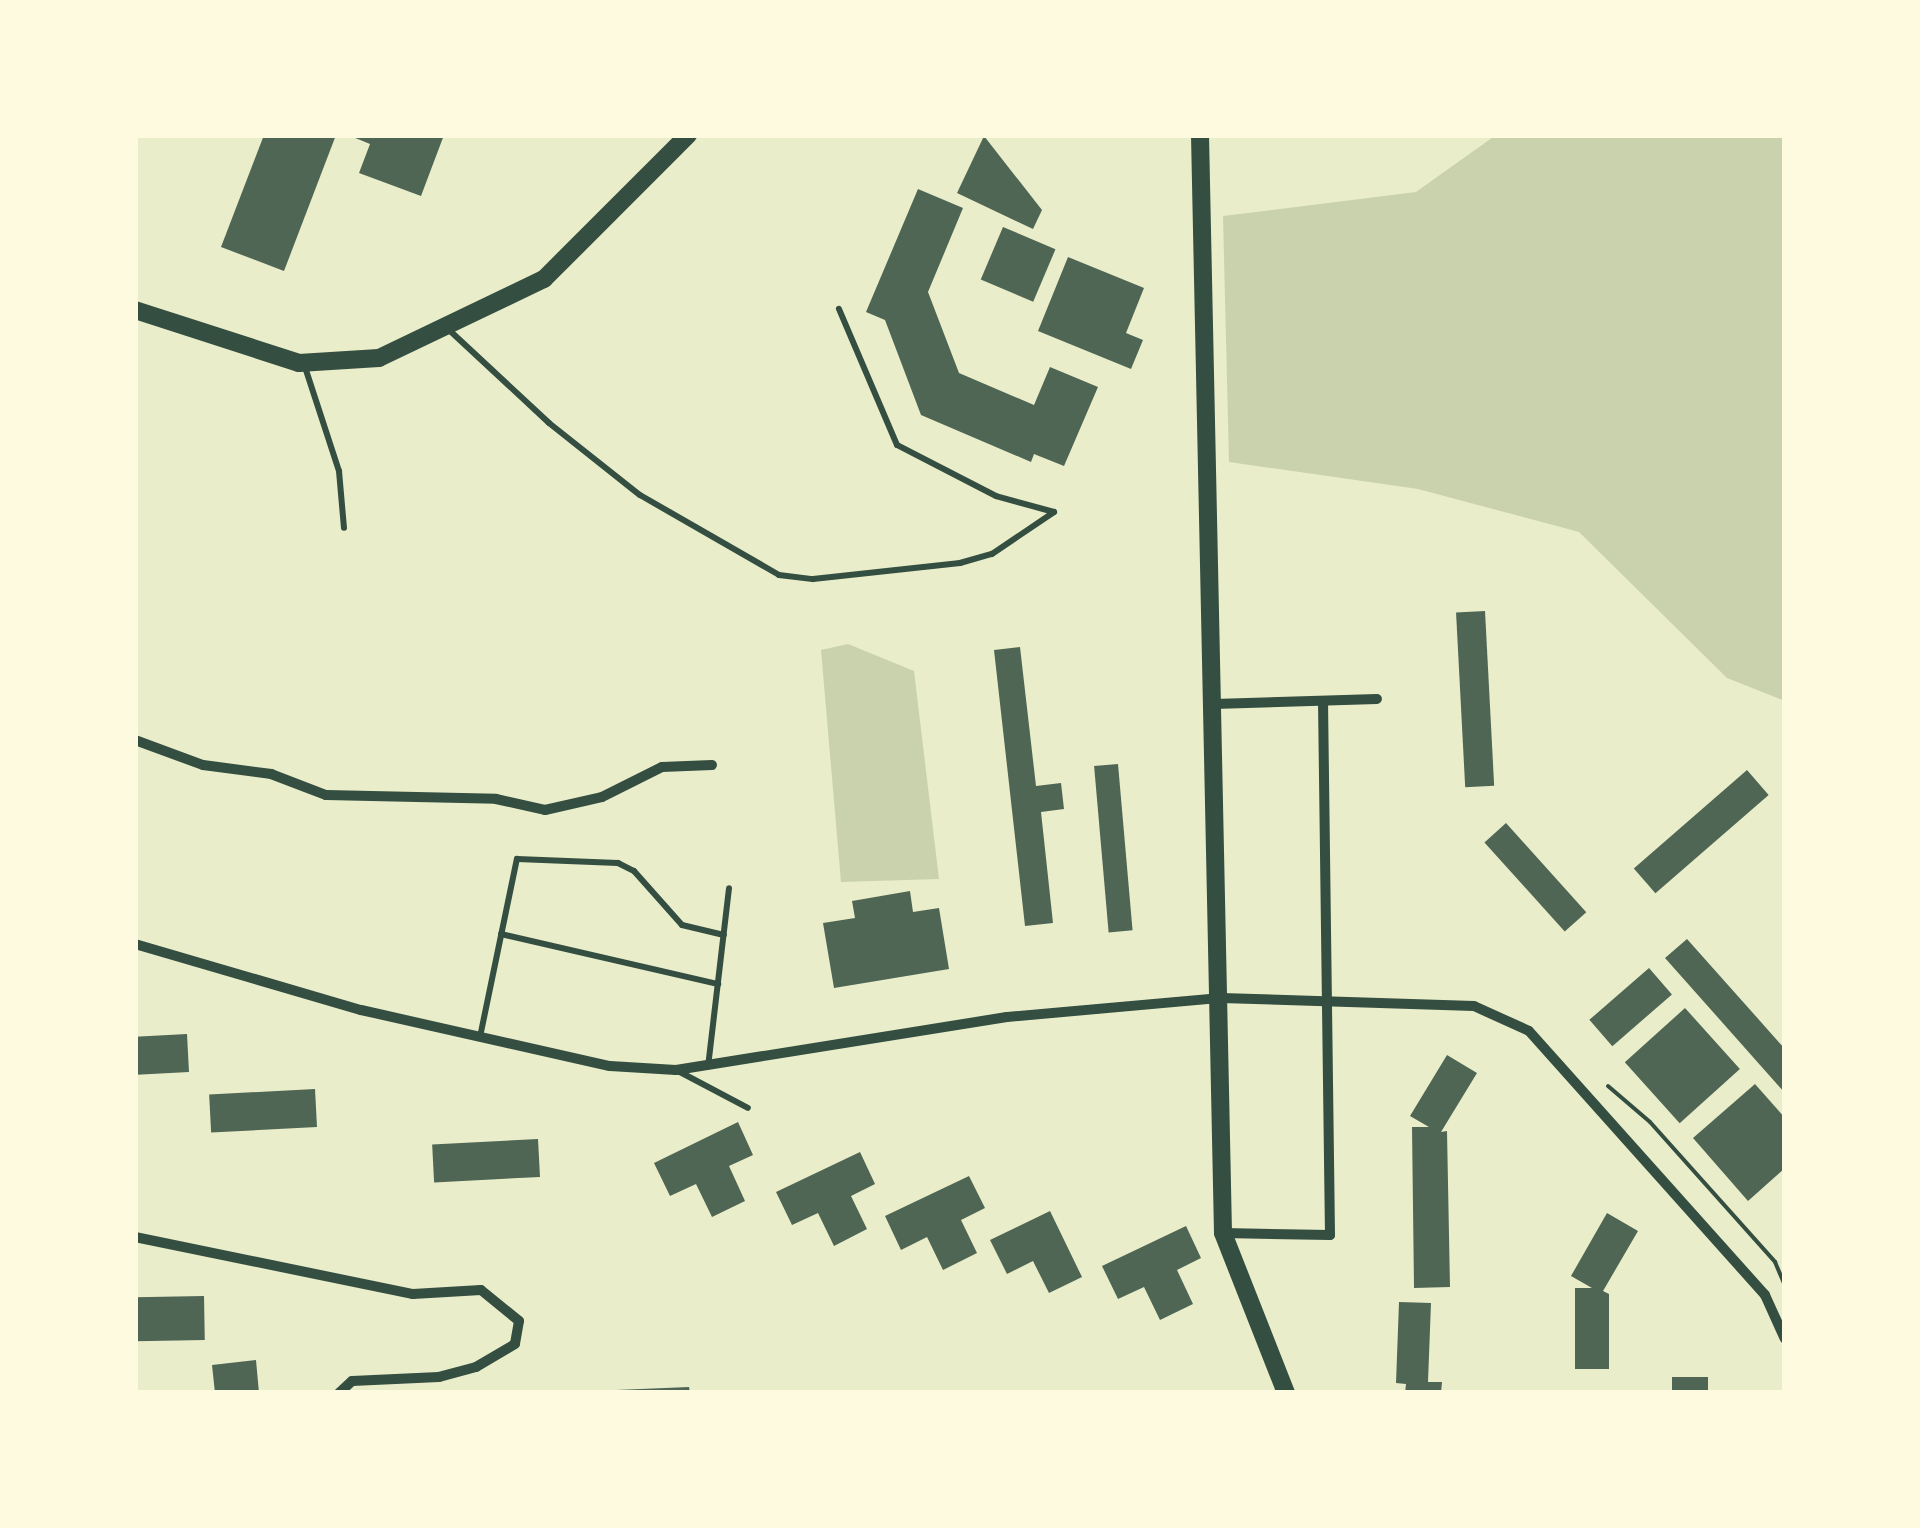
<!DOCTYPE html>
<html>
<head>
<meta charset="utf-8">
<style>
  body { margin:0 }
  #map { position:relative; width:1920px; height:1528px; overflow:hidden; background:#e9edc9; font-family:"Sofia Sans Condensed",sans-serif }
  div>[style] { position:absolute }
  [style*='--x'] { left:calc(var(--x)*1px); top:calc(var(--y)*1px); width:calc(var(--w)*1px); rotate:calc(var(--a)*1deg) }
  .green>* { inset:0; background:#cad2ad }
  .building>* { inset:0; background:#4f6655; transform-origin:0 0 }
  .path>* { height:4px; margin:-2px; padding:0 2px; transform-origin:2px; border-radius:2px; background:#344e41 }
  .service>* { height:6px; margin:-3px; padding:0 3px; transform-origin:3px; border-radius:3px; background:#344e41 }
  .minor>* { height:10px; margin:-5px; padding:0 5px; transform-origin:5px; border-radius:5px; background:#344e41 }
  .tertiary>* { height:18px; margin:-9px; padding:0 9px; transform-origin:9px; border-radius:9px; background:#344e41 }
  span { translate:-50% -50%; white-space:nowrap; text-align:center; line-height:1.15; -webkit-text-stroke:10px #fefae0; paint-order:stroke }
  .frame { position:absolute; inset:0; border:138px solid #fefae0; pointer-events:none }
</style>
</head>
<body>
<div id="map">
  <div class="green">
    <i style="clip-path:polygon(1496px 135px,1785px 135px,1785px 701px,1727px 678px,1579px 532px,1418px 489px,1229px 462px,1223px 216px,1416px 192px)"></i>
    <i style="clip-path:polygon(848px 644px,914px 671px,939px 879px,841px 882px,821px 650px)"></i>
  </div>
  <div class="building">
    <i style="clip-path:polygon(264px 135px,336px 135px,284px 271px,221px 247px)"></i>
    <i style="clip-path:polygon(348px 135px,444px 135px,421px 196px,359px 173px,370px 144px)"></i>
    <i style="clip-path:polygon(984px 136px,1042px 210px,1033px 229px,957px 193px)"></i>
    <i style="clip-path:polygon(918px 189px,963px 208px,928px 292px,959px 373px,1034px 405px,1050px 367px,1098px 387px,1064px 466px,1034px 454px,1031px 462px,921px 415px,885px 320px,866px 312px)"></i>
    <i style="left:1003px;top:227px;width:57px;height:57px;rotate:23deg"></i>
    <i style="clip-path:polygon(1068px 257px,1144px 288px,1126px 333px,1143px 340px,1131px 369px,1038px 331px)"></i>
    <i style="left:1485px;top:611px;width:175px;height:29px;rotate:87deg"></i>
    <i style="clip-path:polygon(1020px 647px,1036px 786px,1061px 783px,1064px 809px,1041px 812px,1053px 923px,1025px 926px,994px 650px)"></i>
    <i style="left:1118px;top:764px;width:167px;height:24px;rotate:85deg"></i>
    <i style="left:1747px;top:770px;width:33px;height:150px;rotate:49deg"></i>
    <i style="left:1506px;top:823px;width:120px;height:29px;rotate:48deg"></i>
    <i style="clip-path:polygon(910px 891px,913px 912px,939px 908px,949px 969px,834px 988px,823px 923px,855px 918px,852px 901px)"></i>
    <i style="clip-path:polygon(1687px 939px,1785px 1049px,1785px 1093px,1665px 958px)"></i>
    <i style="left:1649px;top:968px;width:35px;height:79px;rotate:49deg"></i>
    <i style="left:1685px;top:1008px;width:82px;height:81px;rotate:48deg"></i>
    <i style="left:187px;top:1034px;width:38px;height:52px;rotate:87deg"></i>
    <i style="clip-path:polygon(1447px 1055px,1477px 1073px,1441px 1132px,1447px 1131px,1450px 1287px,1414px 1288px,1412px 1127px,1429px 1127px,1410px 1116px)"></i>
    <i style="clip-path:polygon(1755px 1084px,1785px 1118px,1785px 1168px,1748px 1201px,1693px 1138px)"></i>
    <i style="left:315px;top:1089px;width:38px;height:106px;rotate:87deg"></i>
    <i style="clip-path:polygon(738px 1122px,753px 1155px,729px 1166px,745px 1201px,712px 1217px,696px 1184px,670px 1196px,654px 1163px)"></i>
    <i style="left:538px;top:1139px;width:38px;height:106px;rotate:87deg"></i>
    <i style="clip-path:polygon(860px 1152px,875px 1184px,851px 1196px,867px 1229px,834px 1246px,818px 1213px,792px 1225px,776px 1192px)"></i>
    <i style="clip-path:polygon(969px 1176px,985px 1208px,961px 1220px,977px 1253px,943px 1270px,927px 1237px,901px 1250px,885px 1216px)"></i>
    <i style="clip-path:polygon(1050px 1211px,1082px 1277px,1049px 1293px,1033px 1261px,1007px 1274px,990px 1240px)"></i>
    <i style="clip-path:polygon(1607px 1213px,1638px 1231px,1603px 1291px,1609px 1294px,1609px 1369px,1575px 1369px,1575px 1288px,1592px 1288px,1571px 1276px)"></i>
    <i style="clip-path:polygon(1186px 1226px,1201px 1258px,1177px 1270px,1193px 1304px,1160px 1320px,1144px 1287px,1118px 1299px,1102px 1266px)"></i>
    <i style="left:204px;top:1296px;width:44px;height:69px;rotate:89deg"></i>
    <i style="clip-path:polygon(1399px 1302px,1431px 1303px,1428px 1382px,1442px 1382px,1441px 1393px,1405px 1393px,1406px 1384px,1396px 1383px)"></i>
    <i style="clip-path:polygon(256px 1360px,259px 1393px,215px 1393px,212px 1365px)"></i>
    <i style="left:1672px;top:1377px;width:36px;height:16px"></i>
    <i style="clip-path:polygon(689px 1387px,690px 1393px,616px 1393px,616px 1390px)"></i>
  </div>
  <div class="path">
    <i style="--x:1608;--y:1086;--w:55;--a:40.6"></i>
    <i style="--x:1650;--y:1122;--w:188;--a:48.2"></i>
    <i style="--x:1775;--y:1262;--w:25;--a:67"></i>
  </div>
  <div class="service">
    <i style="--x:448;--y:329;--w:138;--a:42.9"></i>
    <i style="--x:549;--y:423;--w:116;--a:38.4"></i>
    <i style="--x:640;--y:495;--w:160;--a:29.9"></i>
    <i style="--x:779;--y:575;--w:34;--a:7"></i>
    <i style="--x:813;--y:579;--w:148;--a:-6.2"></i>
    <i style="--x:960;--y:563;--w:33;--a:-16"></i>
    <i style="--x:992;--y:554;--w:75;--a:-34.1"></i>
    <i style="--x:1054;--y:512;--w:60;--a:-164.6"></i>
    <i style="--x:996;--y:496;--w:111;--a:-152.7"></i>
    <i style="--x:897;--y:445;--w:148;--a:-113.1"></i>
    <i style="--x:304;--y:364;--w:113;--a:71.9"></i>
    <i style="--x:339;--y:471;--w:57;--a:85"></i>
    <i style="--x:501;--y:934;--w:223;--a:13"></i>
    <i style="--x:480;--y:1037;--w:182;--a:-78.3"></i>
    <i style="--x:517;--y:859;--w:101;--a:2.3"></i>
    <i style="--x:618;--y:863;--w:18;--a:27"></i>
    <i style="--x:634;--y:871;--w:72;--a:48.4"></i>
    <i style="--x:682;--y:925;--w:43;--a:13.4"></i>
    <i style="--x:708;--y:1067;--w:180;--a:-83.3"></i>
    <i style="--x:678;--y:1071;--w:79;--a:27.9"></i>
  </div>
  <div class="minor">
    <i style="--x:1214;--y:704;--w:163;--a:-1.8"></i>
    <i style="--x:135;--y:740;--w:72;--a:20.2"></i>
    <i style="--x:203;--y:765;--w:69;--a:7.5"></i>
    <i style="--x:271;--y:774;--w:59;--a:20.9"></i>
    <i style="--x:326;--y:795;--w:170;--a:1.3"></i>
    <i style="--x:496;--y:799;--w:50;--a:12.7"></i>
    <i style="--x:545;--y:810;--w:58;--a:-12.8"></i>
    <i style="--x:602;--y:797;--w:67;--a:-26.6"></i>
    <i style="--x:662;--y:767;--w:50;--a:-2.3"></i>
    <i style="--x:135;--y:944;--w:235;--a:16.3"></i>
    <i style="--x:361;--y:1010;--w:255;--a:12.7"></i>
    <i style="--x:610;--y:1066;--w:66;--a:3.5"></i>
    <i style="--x:676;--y:1070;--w:335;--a:-9.1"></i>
    <i style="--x:1007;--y:1017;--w:215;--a:-5.1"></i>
    <i style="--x:1221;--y:998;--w:253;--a:1.8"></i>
    <i style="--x:1474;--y:1006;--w:60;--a:24.4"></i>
    <i style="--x:1529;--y:1031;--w:354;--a:48.2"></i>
    <i style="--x:1765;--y:1295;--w:48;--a:65.6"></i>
    <i style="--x:1223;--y:1233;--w:107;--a:1.1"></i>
    <i style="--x:1330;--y:1235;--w:534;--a:-90.75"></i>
    <i style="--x:135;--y:1237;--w:284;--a:11.6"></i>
    <i style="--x:413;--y:1294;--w:68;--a:-3.4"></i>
    <i style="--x:481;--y:1290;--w:49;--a:39.2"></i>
    <i style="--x:519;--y:1321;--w:23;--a:100"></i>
    <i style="--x:515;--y:1344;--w:45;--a:149.5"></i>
    <i style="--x:476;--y:1367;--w:38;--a:165"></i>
    <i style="--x:439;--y:1377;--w:87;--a:177.4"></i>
    <i style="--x:352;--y:1381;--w:18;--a:137"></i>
  </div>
  <div class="tertiary">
    <i style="--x:1200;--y:135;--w:1098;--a:88.8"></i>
    <i style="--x:1223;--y:1233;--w:172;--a:68.5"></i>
    <i style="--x:135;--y:310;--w:172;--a:17.9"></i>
    <i style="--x:299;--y:363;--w:80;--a:-3.6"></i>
    <i style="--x:379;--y:358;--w:183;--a:-25.6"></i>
    <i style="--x:544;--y:279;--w:204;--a:-45"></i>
  </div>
  <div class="frame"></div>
</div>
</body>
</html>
